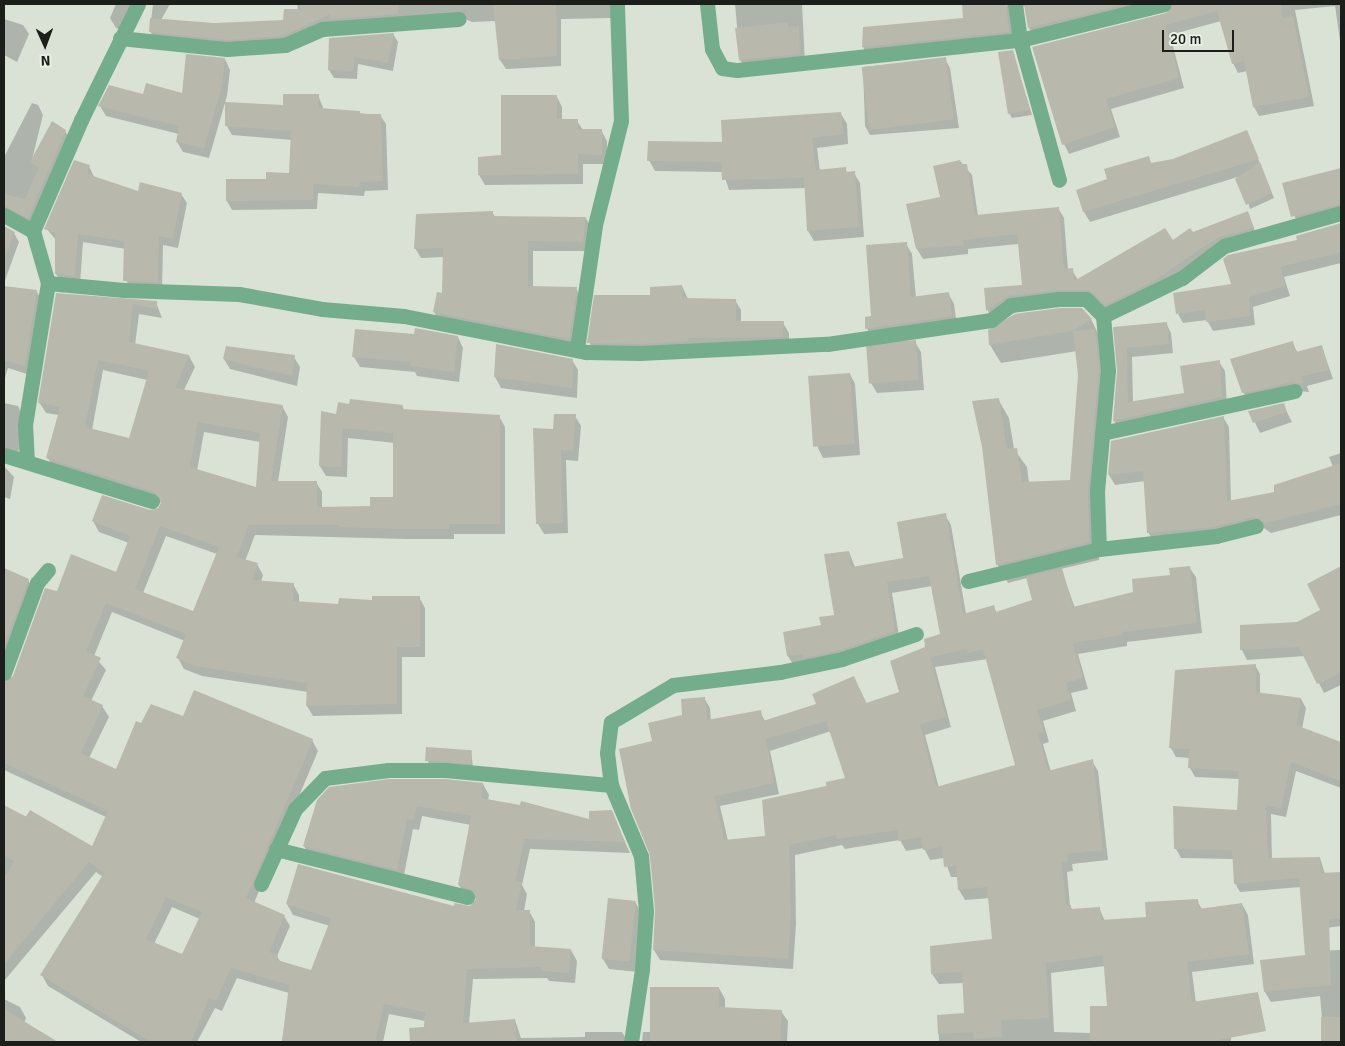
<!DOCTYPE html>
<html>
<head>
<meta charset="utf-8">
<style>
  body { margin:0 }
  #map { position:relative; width:1345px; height:1046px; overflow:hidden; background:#dae2d6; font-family:Signika,sans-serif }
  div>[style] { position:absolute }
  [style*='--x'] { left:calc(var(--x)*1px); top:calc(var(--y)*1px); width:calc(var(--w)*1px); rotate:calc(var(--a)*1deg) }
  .shadow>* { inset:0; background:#0003 }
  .building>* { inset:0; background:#b8b9ac; transform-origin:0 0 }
  .minor>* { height:15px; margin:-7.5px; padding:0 7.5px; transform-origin:7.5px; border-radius:7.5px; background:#74ad8b }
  span { translate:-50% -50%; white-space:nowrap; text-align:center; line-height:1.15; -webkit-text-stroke:4px #e8efe3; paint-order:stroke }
  .frame { position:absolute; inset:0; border:5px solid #1c1e1a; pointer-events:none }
  .north { position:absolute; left:20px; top:20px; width:50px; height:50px; -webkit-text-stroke:4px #e8efe3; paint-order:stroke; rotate:178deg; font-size:14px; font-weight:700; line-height:20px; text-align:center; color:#1c1e1a }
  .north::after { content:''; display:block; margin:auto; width:18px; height:22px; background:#1c1e1a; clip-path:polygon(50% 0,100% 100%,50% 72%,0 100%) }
  .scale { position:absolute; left:1162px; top:30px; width:72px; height:22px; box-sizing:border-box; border:2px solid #1c1e1a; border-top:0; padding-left:6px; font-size:15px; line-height:18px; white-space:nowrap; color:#1c1e1a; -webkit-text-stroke:4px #e8efe3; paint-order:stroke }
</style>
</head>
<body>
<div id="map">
  <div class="shadow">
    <i style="clip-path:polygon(116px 4px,140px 4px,124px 31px,116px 28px,110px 18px)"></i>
    <i style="clip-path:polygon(153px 4px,170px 4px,161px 20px,214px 24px,284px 21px,298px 10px,297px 4px,616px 4px,613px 18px,561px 19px,561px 66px,506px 69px,500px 60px,496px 21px,472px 22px,465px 19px,336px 28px,288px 45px,156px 41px,150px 31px)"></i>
    <i style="clip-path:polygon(735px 4px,802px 4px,805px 63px,746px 69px,740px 60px)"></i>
    <i style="clip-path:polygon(963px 4px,1005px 4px,1003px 10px,1008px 4px,1341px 4px,1341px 48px,1335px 6px,1295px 10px,1314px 106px,1259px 116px,1254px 107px,1247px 71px,1238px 73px,1233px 63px,1221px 21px,1170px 35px,1184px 88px,1111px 109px,1120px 137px,1069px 154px,1064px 144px,1175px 6px,1168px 4px,1035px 38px,1029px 28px,1025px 7px,1019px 4px,1014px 41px,869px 57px,863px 47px,863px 31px,964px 19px)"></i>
    <i style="clip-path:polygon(4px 19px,23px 25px,29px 34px,17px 62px,4px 55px)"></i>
    <i style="clip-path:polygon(393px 34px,398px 42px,393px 71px,358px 64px,357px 79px,334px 78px,329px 70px,330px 39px)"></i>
    <i style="clip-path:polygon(1012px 51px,1032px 115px,1012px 118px,1009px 113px)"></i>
    <i style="clip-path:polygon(225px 59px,230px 70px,227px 96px,209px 158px,183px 152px,177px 142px,179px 134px,106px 116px,100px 106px,144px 96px,183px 94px)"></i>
    <i style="clip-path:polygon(945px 59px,950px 68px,959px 128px,870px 135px,865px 126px,863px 67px)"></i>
    <i style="clip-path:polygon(318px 95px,324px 110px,380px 115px,386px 124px,388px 190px,365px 191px,364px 196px,318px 193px,317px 209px,232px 210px,227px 201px,267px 180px,290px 174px,292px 140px,232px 135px,227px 126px)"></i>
    <i style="clip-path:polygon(557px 97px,562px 107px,562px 120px,577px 121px,583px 130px,601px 130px,607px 141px,607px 164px,583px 164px,583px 184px,485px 185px,479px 175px,502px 156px)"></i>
    <i style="clip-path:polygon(32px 103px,38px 105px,43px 115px,32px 160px,65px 131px,71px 141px,34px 226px,4px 217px,4px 157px)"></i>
    <i style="clip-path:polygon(841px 114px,847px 124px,848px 144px,817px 148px,820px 171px,845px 169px,848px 173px,854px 173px,860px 183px,864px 237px,814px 241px,808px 231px,805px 188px,729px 190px,723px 172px,655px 171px,649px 160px)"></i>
    <i style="clip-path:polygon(1247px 132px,1274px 198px,1250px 209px,1241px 176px,1090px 222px,1084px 212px,1077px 191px,1109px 180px,1148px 158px,1152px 164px,1173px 160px)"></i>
    <i style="clip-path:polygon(960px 161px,972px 175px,978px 216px,1058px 208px,1064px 218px,1068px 270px,1072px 270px,1078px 280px,1247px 213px,1258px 237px,1222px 248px,1111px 314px,1096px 300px,1015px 305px,993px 320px,988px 311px,986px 289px,1024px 286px,1019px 244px,968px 249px,968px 254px,923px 259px,917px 249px,908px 205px,941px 198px)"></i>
    <i style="clip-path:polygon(89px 166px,94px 177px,139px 192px,181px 194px,187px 203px,178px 248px,163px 245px,162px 291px,131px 290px,126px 280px,126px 249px,83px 242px,80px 285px,62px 283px,56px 274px,56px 240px,46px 228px)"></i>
    <i style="clip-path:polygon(1340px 170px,1341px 214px,1298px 226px,1284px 184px)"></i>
    <i style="clip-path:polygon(492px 212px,495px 217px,586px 218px,591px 228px,588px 251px,533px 251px,533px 287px,576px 288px,581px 298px,574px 348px,440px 322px,434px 312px,443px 295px,444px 257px,421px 258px,415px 248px)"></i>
    <i style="clip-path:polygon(1341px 224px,1341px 263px,1284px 277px,1290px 296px,1253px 307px,1255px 325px,1213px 331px,1207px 320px,1183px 323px,1178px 314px,1232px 285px,1298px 241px,1297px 236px)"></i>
    <i style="clip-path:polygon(4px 227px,14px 233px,19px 242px,4px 283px)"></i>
    <i style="clip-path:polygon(906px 244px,912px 254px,916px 298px,948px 293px,954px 304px,957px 326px,873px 339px,867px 329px)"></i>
    <i style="clip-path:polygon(682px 286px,688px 299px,735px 300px,741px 310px,741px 322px,783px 323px,789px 333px,789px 347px,595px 353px,589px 342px,652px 296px)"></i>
    <i style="clip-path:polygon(4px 287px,37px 292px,42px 301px,30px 375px,8px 368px,4px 381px)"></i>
    <i style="clip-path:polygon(evenodd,57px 294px,156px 302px,162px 318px,139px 314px,135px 345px,189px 356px,195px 367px,184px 390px,282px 406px,288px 417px,278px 482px,316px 482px,322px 492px,322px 508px,371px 507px,394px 499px,395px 443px,348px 438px,347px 477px,326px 476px,320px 466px,337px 415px,402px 406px,404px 410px,499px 416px,505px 427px,505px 534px,454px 534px,454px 539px,406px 539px,255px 535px,245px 561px,257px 564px,263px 575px,261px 582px,293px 584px,299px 595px,299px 603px,339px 606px,419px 597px,425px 608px,425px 657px,402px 657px,402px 714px,313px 716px,307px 706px,308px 692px,202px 676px,184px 669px,178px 658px,185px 641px,112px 612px,94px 656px,106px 670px,91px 701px,102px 706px,109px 717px,89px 758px,117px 771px,142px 725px,183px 718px,312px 740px,318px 751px,254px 903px,284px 916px,290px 926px,277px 956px,281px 963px,312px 972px,330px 926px,293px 915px,287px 904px,470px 907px,477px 899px,465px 895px,459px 885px,471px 825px,422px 816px,419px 830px,413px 829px,403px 880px,310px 856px,304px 846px,318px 801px,483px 784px,489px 795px,488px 801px,591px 821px,611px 812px,630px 853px,530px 849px,522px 885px,527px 894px,524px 911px,529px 911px,535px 922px,535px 948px,571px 950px,577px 961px,575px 983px,549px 981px,547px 978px,473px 979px,469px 1024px,515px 1020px,521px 1038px,585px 1037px,585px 1032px,622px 1032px,628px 1042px,424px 1042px,425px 1021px,389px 1014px,383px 1042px,282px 1042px,289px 993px,237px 978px,222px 1011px,215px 1008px,197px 1042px,141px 1042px,48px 986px,42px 975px,103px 877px,96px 872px,4px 981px,4px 806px,92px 848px,106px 817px,4px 770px,4px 683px,14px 677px,58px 592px,117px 573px,129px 543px,99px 532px,93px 521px,150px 511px,160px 509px,161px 502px,54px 469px,48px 458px,59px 415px,46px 413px,39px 402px,57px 294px,103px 370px,147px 380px,130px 440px,92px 430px,103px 370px,57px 294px,204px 432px,260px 442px,257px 488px,197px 471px,204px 432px,57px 294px,166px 536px,217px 554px,193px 613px,143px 593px,166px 536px,57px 294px,172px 907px,200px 919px,183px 956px,154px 944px,172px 907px)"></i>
    <i style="clip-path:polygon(evenodd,1082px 310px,1091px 319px,1105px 348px,1098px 510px,1099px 560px,1061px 569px,1075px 608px,1134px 593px,1189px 567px,1196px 577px,1202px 633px,1127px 642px,1127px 646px,1078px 654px,1088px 689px,1071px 693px,1076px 711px,1043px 721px,1049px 742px,1043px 744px,1051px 772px,1092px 761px,1098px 771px,1108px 860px,1072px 864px,1073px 871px,1067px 872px,1070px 906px,1073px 910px,1099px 908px,1105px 921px,1147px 919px,1197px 901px,1202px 909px,1242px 904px,1248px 915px,1254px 964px,1192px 972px,1196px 1003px,1232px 1010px,1231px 1042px,939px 1042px,938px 1016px,966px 1015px,964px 983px,939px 984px,932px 974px,931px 947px,994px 941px,990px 898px,965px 900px,959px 890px,958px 877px,951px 877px,944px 858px,930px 860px,924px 848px,906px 851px,900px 840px,845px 849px,842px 845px,795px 855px,796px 924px,793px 969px,660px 960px,654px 950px,657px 910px,648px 842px,653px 742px,704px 698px,710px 708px,711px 721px,760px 712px,765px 721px,818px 704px,854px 678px,867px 704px,900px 693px,942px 635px,932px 586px,892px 593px,900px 642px,794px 666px,788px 656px,784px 633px,823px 626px,836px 616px,849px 552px,855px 567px,904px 559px,945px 515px,951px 525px,966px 614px,993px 606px,997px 613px,1034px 601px,1027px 578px,1008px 583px,997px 564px,998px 399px,1009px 418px,1014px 449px,1027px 467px,1029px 483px,1071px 481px,1079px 375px,1077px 351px,1001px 363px,990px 345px,1082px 310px,988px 659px,1017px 766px,939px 788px,925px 735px,951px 727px,935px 667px,988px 659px,1082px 310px,831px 731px,847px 779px,828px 787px,767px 837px,728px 841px,720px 806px,779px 794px,770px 751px,831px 731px,1082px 310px,1105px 966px,1108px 1007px,1091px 1033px,1054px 1032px,1051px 973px,1105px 966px)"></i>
    <i style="clip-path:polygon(1166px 323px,1171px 333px,1173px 353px,1132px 357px,1133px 402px,1185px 394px,1219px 362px,1225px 371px,1227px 407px,1120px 430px,1114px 421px,1119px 371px,1115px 328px)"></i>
    <i style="clip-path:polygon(458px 337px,463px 348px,459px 382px,417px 376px,415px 372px,360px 367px,354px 357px)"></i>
    <i style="clip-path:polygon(915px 342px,921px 352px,924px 390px,877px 393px,871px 383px)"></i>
    <i style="clip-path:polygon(1292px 343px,1298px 353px,1322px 347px,1333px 379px,1307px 386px,1309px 392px,1298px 391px,1249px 402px,1243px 392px)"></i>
    <i style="clip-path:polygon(497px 345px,572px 360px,578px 370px,577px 398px,501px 388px,495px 377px)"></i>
    <i style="clip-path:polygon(294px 357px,300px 367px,297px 386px,230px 369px,224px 359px)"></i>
    <i style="clip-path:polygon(850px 374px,855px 384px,860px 455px,823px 458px,818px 448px,810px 378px)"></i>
    <i style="clip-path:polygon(4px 403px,18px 406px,23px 416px,18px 457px,4px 458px)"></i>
    <i style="clip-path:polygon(1283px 404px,1292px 422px,1260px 433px,1250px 412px)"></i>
    <i style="clip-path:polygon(575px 416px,581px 426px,578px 461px,566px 460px,568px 533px,544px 534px,538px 524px,554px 430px)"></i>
    <i style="clip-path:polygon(1223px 417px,1229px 427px,1231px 501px,1276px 493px,1333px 467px,1329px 457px,1341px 453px,1341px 515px,1271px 533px,1261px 526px,1154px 542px,1148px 532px,1145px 481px,1115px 485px,1109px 475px,1112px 442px)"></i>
    <i style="clip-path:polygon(4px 466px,14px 477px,10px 499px,4px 497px)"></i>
    <i style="clip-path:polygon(1341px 567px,1341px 685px,1324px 693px,1305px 656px,1247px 660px,1242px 650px,1242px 627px,1297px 623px,1322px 610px,1308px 584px)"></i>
    <i style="clip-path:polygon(8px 571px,28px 580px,34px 590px,4px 673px,4px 582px)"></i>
    <i style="clip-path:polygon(1255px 665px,1260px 674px,1260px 694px,1301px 699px,1306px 708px,1302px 729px,1341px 744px,1341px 788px,1296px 771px,1286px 817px,1271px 814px,1272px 860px,1320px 858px,1325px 874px,1341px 873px,1341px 926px,1310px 930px,1301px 887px,1240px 892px,1235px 883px,1233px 859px,1181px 858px,1176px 849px,1238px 811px,1240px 779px,1195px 777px,1190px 768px,1190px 758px,1176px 757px,1171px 748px,1176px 671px)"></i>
    <i style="clip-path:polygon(471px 751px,473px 767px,430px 765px,427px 760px)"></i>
    <i style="clip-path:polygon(635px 902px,641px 912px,638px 972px,609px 969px,603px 959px)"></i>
    <i style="clip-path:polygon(1341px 950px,1341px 1042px,1324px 1042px,1320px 996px,1271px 1002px,1265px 992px,1261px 962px,1307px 956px,1306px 951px)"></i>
    <i style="clip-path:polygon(719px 988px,725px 999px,725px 1008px,781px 1011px,788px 1021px,787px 1042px,642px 1042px,643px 1032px,651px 1032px)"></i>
    <i style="clip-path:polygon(4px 999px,20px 1007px,26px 1018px,24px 1023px,37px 1036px,51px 1042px,4px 1042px)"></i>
  </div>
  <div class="building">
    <i style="clip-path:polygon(301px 4px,399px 4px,398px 14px,330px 19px,330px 14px,283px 36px,227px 40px,149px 32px,150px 18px,214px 23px,283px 20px,284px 9px,301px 9px)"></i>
    <i style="clip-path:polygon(493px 4px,556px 4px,557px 56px,499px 60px)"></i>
    <i style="clip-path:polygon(962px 4px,1006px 4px,1009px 32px,862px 47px,863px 27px,963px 18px)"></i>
    <i style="clip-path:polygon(1024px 4px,1126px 4px,1028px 28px)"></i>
    <i style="clip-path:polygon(1173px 4px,1281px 4px,1282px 18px,1293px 16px,1309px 97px,1253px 107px,1244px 61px,1232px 64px,1217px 11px,1166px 25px,1179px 78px,1106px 99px,1115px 127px,1062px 145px,1032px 47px,1166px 13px)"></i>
    <i style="clip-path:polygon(788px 22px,788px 27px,799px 26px,800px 54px,739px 60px,735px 28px)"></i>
    <i style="clip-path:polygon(394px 33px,388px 63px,354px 57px,353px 71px,328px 70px,329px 38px)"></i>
    <i style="clip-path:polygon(1013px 50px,1030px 110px,1008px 114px,998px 52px)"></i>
    <i style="clip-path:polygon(186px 54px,225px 58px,222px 86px,204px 148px,176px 142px,179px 126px,98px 106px,109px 85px,143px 94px,146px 83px,182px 93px)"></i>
    <i style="left:946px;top:57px;width:63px;height:85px;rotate:83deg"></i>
    <i style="clip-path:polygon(283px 94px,319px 94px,319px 108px,360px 111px,360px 114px,381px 114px,383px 181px,360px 182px,359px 187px,313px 184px,313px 200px,226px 201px,226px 179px,266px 179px,266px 172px,289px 173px,291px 131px,225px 126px,225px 102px,283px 105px)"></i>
    <i style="clip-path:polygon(501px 95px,557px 95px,557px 119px,578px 119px,578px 129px,602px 129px,602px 155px,578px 154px,578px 174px,478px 175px,478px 157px,501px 155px)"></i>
    <i style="clip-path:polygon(841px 112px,843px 134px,812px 138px,816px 170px,846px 167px,846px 172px,855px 171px,859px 227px,807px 231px,804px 178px,722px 180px,721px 162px,647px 161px,648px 141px,722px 142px,721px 120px)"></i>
    <i style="clip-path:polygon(52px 121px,66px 130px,28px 218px,4px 206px,4px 194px,25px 199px,39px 168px,30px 162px)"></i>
    <i style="clip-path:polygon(1247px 130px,1259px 159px,1083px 212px,1076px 190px,1107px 179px,1104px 169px,1149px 156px,1151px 163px,1173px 159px)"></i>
    <i style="clip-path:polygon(74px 160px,90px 165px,87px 174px,138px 191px,140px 182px,182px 193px,173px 239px,159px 236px,158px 282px,123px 281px,124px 241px,78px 234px,75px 276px,55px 274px,55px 233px,44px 229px)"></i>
    <i style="clip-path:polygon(960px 160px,961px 164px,967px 164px,975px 215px,1059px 207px,1064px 269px,1073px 268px,1074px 281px,1165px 228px,1173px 240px,1190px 228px,1193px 232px,1248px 211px,1254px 228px,1217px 238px,1152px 282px,1105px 305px,1089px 290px,1059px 290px,1009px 296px,986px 311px,984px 288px,1022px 285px,1017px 234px,963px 240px,964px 245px,916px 249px,906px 204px,940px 197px,933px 166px)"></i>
    <i style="clip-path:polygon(1260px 162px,1272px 193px,1246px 205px,1235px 179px)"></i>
    <i style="clip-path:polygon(1341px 168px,1341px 204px,1291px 217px,1282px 183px)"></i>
    <i style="clip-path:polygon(493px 211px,493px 216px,586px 217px,583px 242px,528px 241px,528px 286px,577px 287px,569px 339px,433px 312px,437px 292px,442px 293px,443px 248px,414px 249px,416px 214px)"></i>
    <i style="clip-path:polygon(1341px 223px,1341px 252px,1280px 267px,1285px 286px,1249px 297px,1250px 316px,1206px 322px,1205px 310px,1176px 314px,1173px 293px,1231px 284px,1223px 259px,1228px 255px,1297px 240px,1296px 236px)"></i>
    <i style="clip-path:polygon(4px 226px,15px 232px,5px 256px,4px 256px)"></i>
    <i style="clip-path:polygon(907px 242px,911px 297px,949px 292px,952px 316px,865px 329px,865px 317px,871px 316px,866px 245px)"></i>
    <i style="clip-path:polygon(682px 285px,683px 298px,736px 299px,736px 321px,784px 321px,783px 337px,688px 338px,688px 341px,640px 344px,587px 343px,594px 295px,650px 295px,650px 287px)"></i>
    <i style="clip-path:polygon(4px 286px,37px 290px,25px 366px,4px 360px)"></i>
    <i style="clip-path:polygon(evenodd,56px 293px,157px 301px,157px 309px,133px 304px,129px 342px,189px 355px,175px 388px,283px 405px,271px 481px,317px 481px,317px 507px,370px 506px,370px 497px,393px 497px,393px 433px,343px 428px,341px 467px,319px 466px,321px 411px,336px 414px,338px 402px,349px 404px,350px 399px,403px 405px,402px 409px,500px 415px,500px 524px,449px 524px,449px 529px,399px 529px,339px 527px,339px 525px,249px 525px,237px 557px,258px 563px,252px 580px,294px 583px,293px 601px,338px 604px,339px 598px,372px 600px,372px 596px,420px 596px,420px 647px,397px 647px,397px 704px,306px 706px,307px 683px,195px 666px,176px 658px,186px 634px,106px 603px,86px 651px,101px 658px,83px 696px,103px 705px,81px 753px,116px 769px,136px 721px,141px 723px,151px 704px,183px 716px,194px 690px,313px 739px,246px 898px,285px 915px,269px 952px,278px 955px,277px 960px,311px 970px,331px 918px,286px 904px,298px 864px,454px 906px,454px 903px,470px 906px,476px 899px,473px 890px,458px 885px,471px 816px,417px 806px,413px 820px,407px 819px,397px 870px,303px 846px,317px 800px,329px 787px,389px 779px,445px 779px,483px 783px,481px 798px,520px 805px,521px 801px,589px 819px,589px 811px,612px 810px,625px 842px,524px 839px,516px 881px,522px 882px,516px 910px,530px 910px,530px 946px,571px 949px,569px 973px,541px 971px,541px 967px,467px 969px,463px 1023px,515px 1019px,517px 1042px,410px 1042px,409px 1028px,424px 1027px,425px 1012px,384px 1004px,375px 1042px,282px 1042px,289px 985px,231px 968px,216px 1001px,209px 998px,191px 1042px,151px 1042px,40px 975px,104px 873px,89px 862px,4px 964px,4px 878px,14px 861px,4px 855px,4px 805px,26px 817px,30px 810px,92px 846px,108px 811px,4px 763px,4px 682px,13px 676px,45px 588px,57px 591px,71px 554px,116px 572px,130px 536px,92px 521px,102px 495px,150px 510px,158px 508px,161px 503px,155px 492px,46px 458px,60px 407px,38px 403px,56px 293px,98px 360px,149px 371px,129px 438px,85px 427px,98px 360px,56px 293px,198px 422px,260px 433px,256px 487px,190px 467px,198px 422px,56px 293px,160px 526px,219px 547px,193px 611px,135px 589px,160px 526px,56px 293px,166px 897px,202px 912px,182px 954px,146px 939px,166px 897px)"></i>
    <i style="clip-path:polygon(1060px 308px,1082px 308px,1092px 319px,1072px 331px,989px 345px,988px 330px,1015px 314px)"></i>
    <i style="clip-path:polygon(1167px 322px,1169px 344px,1127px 348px,1128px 402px,1184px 393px,1180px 366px,1220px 360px,1222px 397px,1113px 421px,1117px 371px,1113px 327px)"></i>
    <i style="clip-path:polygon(415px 328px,458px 336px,454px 372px,410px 366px,411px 362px,352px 357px,355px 329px,414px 334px)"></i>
    <i style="clip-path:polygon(1095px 329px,1099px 370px,1088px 490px,1089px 542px,996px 565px,982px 447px,972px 401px,999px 398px,1007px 449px,1017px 448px,1022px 482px,1070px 480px,1078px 375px,1073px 331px)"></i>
    <i style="left:916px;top:340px;width:40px;height:50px;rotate:86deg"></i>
    <i style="clip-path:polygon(1293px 341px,1296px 352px,1322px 345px,1329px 370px,1302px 376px,1304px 383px,1300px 384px,1292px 382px,1242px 393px,1230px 359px)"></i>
    <i style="clip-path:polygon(496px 344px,573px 359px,572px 388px,494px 377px)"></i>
    <i style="clip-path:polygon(226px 346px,295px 355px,292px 376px,223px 359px)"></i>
    <i style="left:850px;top:373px;width:71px;height:42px;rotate:86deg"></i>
    <i style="clip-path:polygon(1284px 403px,1287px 412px,1253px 423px,1248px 411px)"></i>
    <i style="clip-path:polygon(554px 414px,576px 414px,573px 451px,561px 450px,563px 523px,536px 524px,533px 428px,553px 429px)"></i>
    <i style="clip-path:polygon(1224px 416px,1227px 501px,1274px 492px,1274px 485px,1341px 463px,1341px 504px,1265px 523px,1254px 517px,1214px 527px,1147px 533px,1143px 471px,1108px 475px,1111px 441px)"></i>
    <i style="clip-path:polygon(evenodd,946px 513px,963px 614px,994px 605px,996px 612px,1032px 600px,1026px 577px,1062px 568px,1073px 607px,1133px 592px,1132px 579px,1170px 575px,1169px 568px,1190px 566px,1197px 623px,1122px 632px,1122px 635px,1073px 643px,1083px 678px,1066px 683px,1071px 700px,1037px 710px,1044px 732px,1038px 733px,1048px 771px,1093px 759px,1103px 850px,1067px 854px,1068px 861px,1062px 862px,1066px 906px,1071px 905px,1071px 909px,1100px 907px,1101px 920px,1146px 917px,1145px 902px,1198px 899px,1199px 909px,1242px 903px,1249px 954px,1187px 962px,1192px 1002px,1258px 992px,1266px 1031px,1208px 1042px,1090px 1042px,1090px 1006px,1107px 1006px,1103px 955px,1046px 963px,1049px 1018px,1001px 1020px,1002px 1037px,974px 1039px,973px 1032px,938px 1034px,937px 1015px,964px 1013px,962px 972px,931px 974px,930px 946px,992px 939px,987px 887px,958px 890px,956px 866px,944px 867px,942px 847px,923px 850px,921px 837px,898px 841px,897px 830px,837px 839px,836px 835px,789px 845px,791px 913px,788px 959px,653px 950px,655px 910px,650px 855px,631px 809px,619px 749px,652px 741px,648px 723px,682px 715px,681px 699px,705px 697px,707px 720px,761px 710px,763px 721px,816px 704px,812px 694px,854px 676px,866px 703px,899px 692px,890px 661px,925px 647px,924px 639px,940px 634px,929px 576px,887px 582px,895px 631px,840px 650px,803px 658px,803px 654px,787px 656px,783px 632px,821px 625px,819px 617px,834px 615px,824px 554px,849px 551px,852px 567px,903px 558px,897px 522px,946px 513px,967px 649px,968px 653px,983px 649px,1015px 765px,936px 787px,920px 724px,946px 717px,930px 657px,967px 649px,946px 513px,826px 721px,845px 778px,826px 782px,826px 786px,762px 800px,765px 836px,724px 840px,715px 796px,774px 783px,766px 739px,826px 721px)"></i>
    <i style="clip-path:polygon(1341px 566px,1341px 673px,1317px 684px,1299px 647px,1240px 650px,1240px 625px,1297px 622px,1320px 610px,1307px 584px)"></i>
    <i style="clip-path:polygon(4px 568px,29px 579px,4px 646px)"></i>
    <i style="clip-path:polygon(1256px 664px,1256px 692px,1301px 698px,1296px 725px,1341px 742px,1341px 781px,1291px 762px,1281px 809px,1266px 805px,1268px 858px,1320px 857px,1321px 873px,1341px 872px,1341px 918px,1329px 919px,1331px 985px,1264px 992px,1260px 960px,1305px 955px,1299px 878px,1234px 884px,1232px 850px,1174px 849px,1173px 806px,1237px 810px,1239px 771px,1188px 768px,1189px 749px,1169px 748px,1175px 670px)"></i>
    <i style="left:426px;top:747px;width:46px;height:14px;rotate:4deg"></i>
    <i style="left:608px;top:898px;width:28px;height:61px;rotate:6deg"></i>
    <i style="clip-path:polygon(650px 987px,719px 987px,719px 1007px,782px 1010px,780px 1042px,650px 1042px)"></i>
    <i style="clip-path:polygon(4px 1009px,58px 1042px,4px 1042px)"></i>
    <i style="left:1341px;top:1017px;width:25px;height:20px;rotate:90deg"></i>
  </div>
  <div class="minor">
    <i style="--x:707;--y:4;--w:45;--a:83.7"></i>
    <i style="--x:712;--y:49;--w:21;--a:62"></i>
    <i style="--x:722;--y:68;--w:15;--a:8"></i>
    <i style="--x:737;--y:70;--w:285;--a:-6.1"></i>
    <i style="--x:1020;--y:40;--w:148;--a:-14"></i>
    <i style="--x:1015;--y:4;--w:36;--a:82"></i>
    <i style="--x:1020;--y:40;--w:145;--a:74.4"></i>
    <i style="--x:120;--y:38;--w:108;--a:5.9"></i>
    <i style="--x:227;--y:49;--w:58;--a:-3.9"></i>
    <i style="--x:285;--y:45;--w:40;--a:-23.4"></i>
    <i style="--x:322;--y:29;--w:137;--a:-4.2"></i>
    <i style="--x:4;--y:215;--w:33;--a:29"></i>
    <i style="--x:48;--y:283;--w:76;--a:5.3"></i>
    <i style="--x:124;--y:290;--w:115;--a:2"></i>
    <i style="--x:239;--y:294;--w:84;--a:10.2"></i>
    <i style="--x:322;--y:309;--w:82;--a:4.9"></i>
    <i style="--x:404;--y:316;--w:186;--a:11.2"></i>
    <i style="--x:586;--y:352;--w:54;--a:1.1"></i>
    <i style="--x:640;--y:353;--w:187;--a:-2.8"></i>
    <i style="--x:827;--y:344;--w:166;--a:-8.3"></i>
    <i style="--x:991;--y:320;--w:25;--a:-37"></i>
    <i style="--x:1011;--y:305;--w:48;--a:-7.1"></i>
    <i style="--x:1059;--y:299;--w:27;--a:0"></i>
    <i style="--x:1086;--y:299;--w:24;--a:45"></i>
    <i style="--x:1103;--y:316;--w:88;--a:-25.7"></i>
    <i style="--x:1182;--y:278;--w:53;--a:-37.3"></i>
    <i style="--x:1224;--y:246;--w:122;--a:-15.8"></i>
    <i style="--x:577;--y:349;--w:125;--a:-81.7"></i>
    <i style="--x:595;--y:225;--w:107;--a:-76"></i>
    <i style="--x:621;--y:121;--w:117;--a:-92"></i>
    <i style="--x:1102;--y:433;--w:197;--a:-12.3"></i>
    <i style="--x:4;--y:455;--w:155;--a:17.3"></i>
    <i style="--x:27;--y:462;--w:37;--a:-93"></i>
    <i style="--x:25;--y:425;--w:144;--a:-80.8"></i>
    <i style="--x:48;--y:283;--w:54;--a:-106.1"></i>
    <i style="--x:33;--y:231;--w:121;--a:-66.6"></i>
    <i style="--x:81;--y:120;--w:129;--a:-63.8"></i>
    <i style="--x:1099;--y:549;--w:58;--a:-92"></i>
    <i style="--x:1097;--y:491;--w:121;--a:-84.8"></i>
    <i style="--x:1108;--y:370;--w:54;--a:-95.3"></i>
    <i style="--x:968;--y:581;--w:135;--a:-13.7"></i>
    <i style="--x:1099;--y:549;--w:118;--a:-6.3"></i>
    <i style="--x:1216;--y:536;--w:41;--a:-14"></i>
    <i style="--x:4;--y:673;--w:96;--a:-69.9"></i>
    <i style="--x:37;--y:583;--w:17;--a:-50"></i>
    <i style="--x:276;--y:849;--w:197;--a:14.1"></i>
    <i style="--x:261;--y:884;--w:82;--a:-65.6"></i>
    <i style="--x:295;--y:809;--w:43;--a:-45.9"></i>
    <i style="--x:325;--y:778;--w:64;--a:-7.2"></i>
    <i style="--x:388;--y:770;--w:57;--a:0"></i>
    <i style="--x:445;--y:770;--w:167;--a:5.2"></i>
    <i style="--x:631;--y:1042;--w:74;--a:-81.4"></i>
    <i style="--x:642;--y:969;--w:58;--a:-86.1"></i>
    <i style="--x:646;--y:911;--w:55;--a:-95.2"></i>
    <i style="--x:641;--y:856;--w:77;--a:-112.9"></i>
    <i style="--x:611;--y:785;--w:32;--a:-97"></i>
    <i style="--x:607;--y:753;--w:31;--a:-83"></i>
    <i style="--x:611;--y:722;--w:72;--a:-30.8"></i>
    <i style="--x:673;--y:685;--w:108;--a:-6.9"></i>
    <i style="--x:780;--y:672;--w:63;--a:-11.8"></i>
    <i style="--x:842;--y:659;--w:78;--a:-18.7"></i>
  </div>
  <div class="frame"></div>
  <div class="north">N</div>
  <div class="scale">20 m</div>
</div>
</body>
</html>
